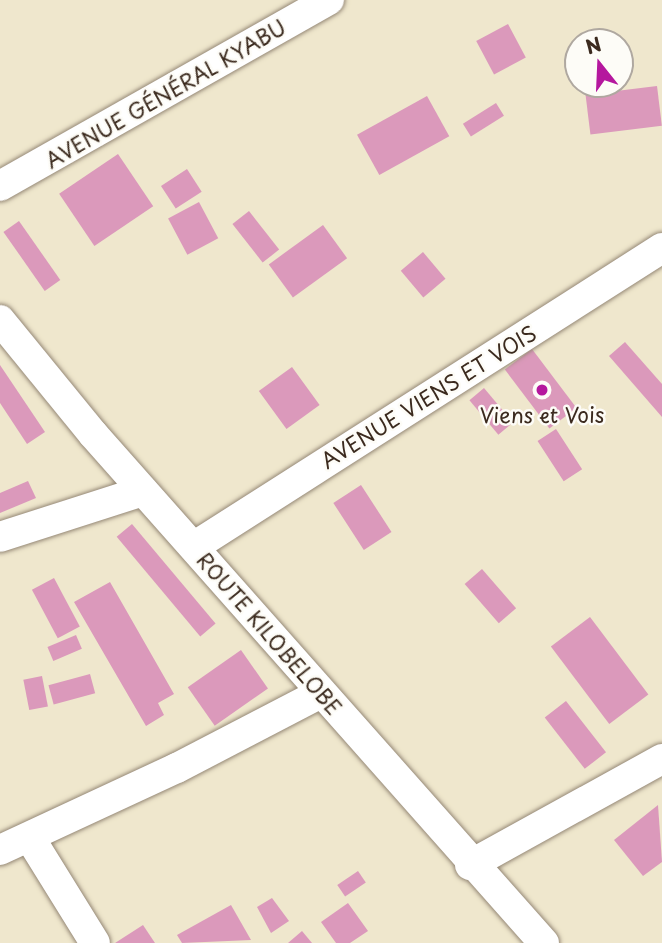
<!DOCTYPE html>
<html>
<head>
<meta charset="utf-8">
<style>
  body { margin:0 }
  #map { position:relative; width:662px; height:943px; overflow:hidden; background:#efe7cd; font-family:"Playpen Sans",sans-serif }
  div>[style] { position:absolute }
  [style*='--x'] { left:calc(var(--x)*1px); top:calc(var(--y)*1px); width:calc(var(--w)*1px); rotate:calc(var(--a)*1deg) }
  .building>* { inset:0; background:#db99bb; transform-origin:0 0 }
  .roads { filter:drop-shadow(0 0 2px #958876) drop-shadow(0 0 2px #958876) }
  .street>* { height:30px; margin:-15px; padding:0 15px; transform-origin:15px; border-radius:15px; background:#fff }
  .dots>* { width:19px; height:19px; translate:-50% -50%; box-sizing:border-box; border:4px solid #fdfcf7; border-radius:50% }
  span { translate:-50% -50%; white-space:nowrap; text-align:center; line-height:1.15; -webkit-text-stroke:5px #fdfcf7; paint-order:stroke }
  .street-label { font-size:21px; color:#3b2a1e }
  .poi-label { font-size:21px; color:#3b2a1e }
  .north { position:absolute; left:564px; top:28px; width:70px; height:70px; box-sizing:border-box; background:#fdfcf7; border:2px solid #afa8a0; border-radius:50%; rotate:342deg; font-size:19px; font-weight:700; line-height:28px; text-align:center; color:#3b2a1e }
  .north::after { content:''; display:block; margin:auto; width:24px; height:32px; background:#b5179e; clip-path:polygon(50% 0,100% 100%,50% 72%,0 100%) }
</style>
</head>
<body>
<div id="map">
  <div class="building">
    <i style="left:508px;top:24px;width:38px;height:36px;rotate:62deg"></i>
    <i style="left:657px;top:86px;width:40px;height:72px;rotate:83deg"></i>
    <i style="left:427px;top:96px;width:46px;height:80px;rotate:61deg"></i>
    <i style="left:496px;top:103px;width:15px;height:39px;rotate:58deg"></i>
    <i style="left:118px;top:154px;width:63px;height:71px;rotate:56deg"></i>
    <i style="left:187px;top:169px;width:27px;height:31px;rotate:57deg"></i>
    <i style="left:199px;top:202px;width:41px;height:35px;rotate:62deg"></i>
    <i style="left:249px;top:211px;width:49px;height:21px;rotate:52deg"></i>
    <i style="left:19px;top:221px;width:72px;height:19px;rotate:55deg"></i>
    <i style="left:323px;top:225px;width:41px;height:67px;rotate:54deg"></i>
    <i style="left:423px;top:252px;width:35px;height:29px;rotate:50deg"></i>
    <i style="clip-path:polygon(625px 342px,662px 384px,662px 417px,609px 356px)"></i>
    <i style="left:532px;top:349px;width:74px;height:34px;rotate:53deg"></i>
    <i style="clip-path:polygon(0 365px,45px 432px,27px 444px,0 403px)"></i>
    <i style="left:292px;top:367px;width:47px;height:41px;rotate:54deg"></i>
    <i style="left:484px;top:388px;width:45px;height:19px;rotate:50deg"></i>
    <i style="left:556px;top:429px;width:48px;height:22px;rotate:57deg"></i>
    <i style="clip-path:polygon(28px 481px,36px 498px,0 513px,0 493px)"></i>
    <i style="left:361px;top:485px;width:56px;height:33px;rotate:57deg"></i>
    <i style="left:132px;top:524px;width:130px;height:20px;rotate:50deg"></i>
    <i style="left:482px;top:569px;width:52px;height:23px;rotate:49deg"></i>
    <i style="left:54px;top:578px;width:55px;height:25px;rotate:62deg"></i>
    <i style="clip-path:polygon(110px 582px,174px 694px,158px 703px,164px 715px,146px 726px,74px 602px)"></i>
    <i style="left:590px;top:617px;width:97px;height:49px;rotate:53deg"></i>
    <i style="left:76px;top:635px;width:15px;height:31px;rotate:67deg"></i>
    <i style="left:241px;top:650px;width:47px;height:65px;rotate:55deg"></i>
    <i style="left:90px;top:674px;width:20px;height:43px;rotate:75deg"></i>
    <i style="left:42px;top:676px;width:31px;height:19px;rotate:79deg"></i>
    <i style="left:566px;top:701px;width:65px;height:27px;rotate:52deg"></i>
    <i style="clip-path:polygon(658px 805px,662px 862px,643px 876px,614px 840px)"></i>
    <i style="left:358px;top:871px;width:14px;height:25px;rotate:56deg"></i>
    <i style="clip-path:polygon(272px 898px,289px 921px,271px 933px,257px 907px)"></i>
    <i style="clip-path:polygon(348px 903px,368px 931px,350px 943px,336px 943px,321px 922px)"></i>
    <i style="clip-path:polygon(231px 905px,251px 940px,182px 943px,177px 935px)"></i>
    <i style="clip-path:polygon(143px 925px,155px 943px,115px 943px)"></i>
    <i style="clip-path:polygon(302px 931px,312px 943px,288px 943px)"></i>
  </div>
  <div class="roads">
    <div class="street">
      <i style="--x:0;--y:186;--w:378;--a:-29.5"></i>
      <i style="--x:0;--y:320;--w:147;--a:50.8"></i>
      <i style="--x:93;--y:434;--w:680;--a:48.46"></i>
      <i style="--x:0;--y:537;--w:150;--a:-17.8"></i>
      <i style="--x:195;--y:546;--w:554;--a:-32.54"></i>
      <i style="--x:30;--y:838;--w:123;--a:58.2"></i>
      <i style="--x:0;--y:850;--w:195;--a:-24.9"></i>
      <i style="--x:177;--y:768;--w:162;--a:-27.5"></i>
      <i style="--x:470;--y:865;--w:219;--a:-28.9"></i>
    </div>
  </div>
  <div class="dots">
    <i style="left:542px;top:390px;background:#b5179e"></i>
  </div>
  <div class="street-label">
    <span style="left:165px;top:93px;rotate:-30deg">AVENUE GÉNÉRAL KYABU</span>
    <span style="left:428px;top:396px;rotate:-32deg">AVENUE VIENS ET VOIS</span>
    <span style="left:270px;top:633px;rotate:49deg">ROUTE KILOBELOBE</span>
  </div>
  <div class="poi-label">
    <span style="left:542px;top:414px">Viens et Vois</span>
  </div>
  <div class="north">N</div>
</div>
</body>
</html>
